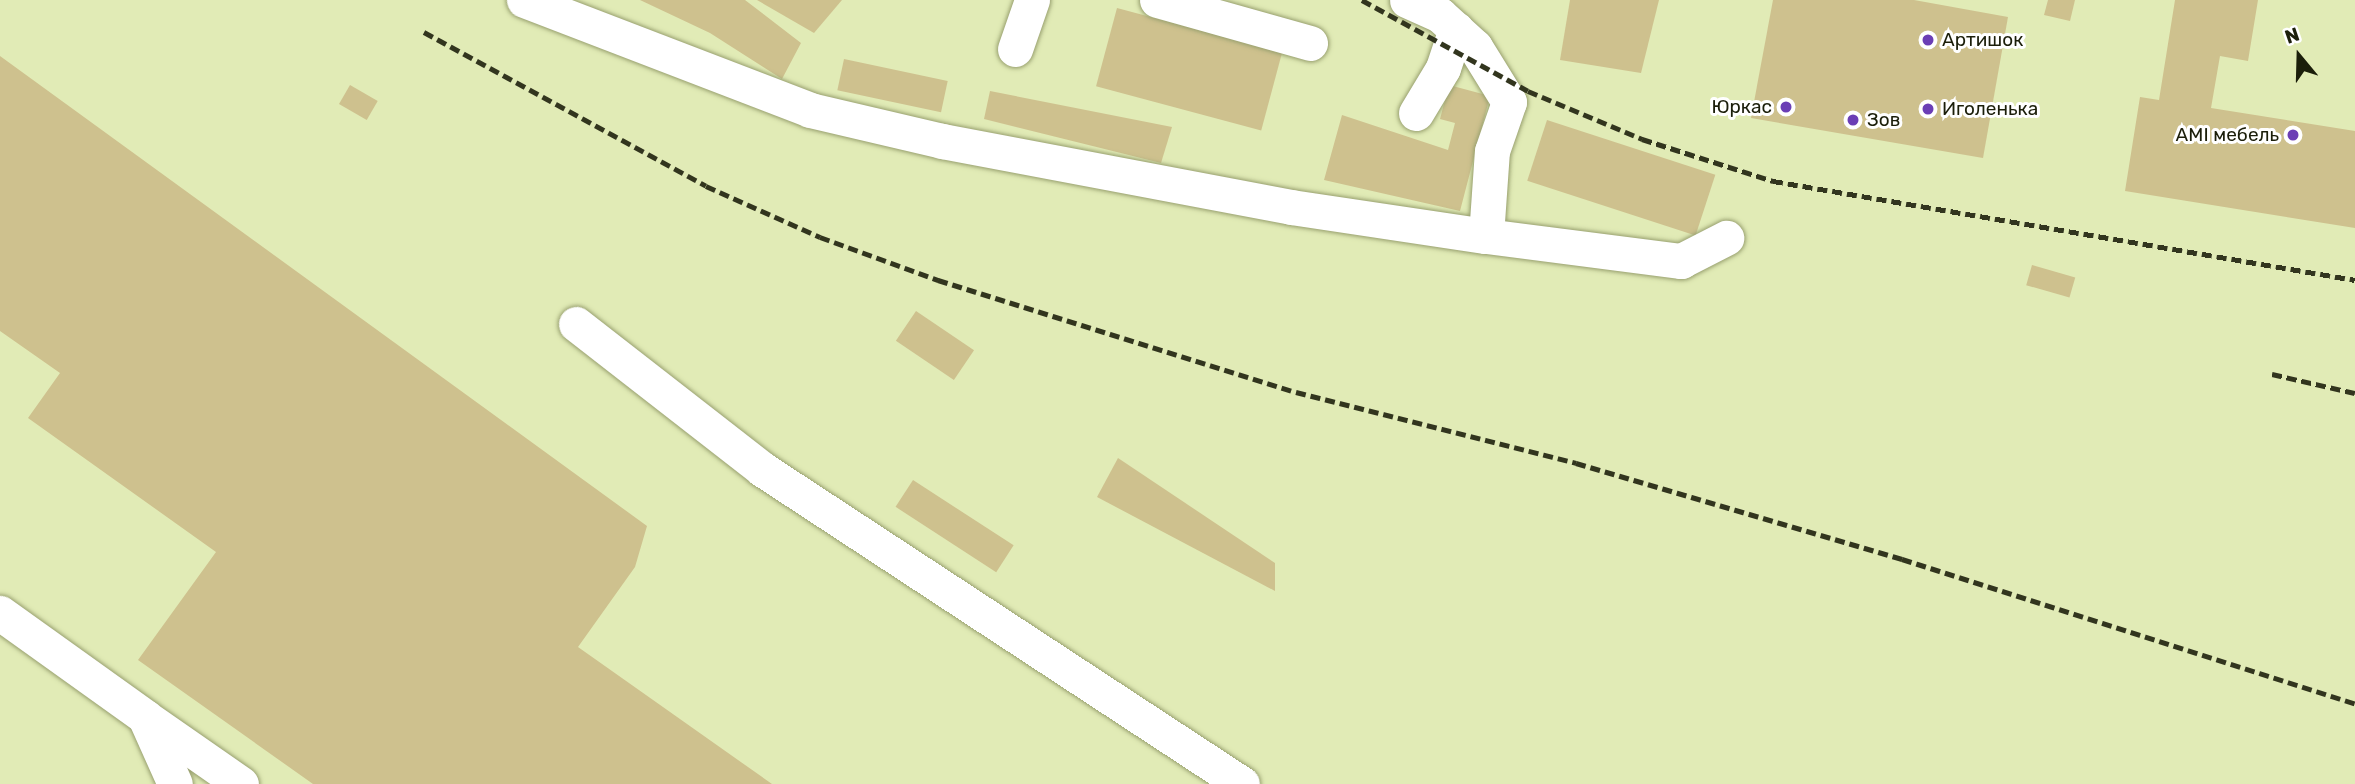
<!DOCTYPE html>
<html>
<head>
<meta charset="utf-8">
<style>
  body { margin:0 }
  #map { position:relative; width:2355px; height:784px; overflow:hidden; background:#e1ebb6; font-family:Rubik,sans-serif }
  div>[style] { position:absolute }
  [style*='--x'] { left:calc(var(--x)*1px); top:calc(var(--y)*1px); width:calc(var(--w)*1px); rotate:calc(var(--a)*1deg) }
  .building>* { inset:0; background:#cec18e; transform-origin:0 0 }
  .roads { filter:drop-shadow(0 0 2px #98a06f) drop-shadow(0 0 2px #98a06f) }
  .minor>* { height:35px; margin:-17.5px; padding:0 17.5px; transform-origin:17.5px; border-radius:17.5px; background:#fff }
  .rail>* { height:5px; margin-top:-2.5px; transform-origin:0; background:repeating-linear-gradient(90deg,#32351e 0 10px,transparent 0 15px) }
  .dots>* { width:19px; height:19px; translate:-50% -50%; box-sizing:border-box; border:4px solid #fff; border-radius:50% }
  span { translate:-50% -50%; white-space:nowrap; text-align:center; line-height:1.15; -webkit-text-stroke:6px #fff; paint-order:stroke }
  .poi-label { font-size:19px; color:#1b1e0a }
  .left { translate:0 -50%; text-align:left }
  .right { translate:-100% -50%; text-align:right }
  .north { position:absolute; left:2264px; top:21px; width:70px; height:70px; -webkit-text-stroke:5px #fff; paint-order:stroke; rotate:341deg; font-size:19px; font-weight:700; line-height:28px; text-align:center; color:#1b1e0a }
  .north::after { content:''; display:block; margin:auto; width:24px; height:32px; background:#1b1e0a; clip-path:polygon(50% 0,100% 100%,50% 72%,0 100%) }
</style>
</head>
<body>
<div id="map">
  <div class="building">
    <i style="clip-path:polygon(640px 0,745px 0,801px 43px,782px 79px,710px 33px)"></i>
    <i style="clip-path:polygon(757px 0,842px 0,814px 33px)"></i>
    <i style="clip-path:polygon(1570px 0,1659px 0,1641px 73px,1560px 60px)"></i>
    <i style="clip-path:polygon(1773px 0,1914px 0,2008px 17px,1983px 158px,1751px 118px)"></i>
    <i style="clip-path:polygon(2048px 0,2075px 0,2070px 21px,2044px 15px)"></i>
    <i style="clip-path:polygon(2175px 0,2258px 0,2248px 61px,2220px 56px,2211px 108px,2355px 131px,2355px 228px,2125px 191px,2140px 97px,2159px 100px)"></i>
    <i style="left:1117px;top:8px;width:171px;height:81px;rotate:15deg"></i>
    <i style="clip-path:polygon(0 56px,647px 526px,635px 567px,578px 647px,772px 784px,313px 784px,138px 660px,216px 552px,28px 418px,60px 373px,0 331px)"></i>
    <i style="left:844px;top:59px;width:106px;height:32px;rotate:12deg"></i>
    <i style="left:350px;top:85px;width:32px;height:22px;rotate:30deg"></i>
    <i style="clip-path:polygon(1449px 85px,1490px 96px,1460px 211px,1324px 180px,1342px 115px,1448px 150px,1455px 123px,1440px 119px)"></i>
    <i style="clip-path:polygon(990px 91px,1172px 127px,1161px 163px,984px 119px)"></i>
    <i style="left:1547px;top:120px;width:177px;height:64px;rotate:18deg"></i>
    <i style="left:2032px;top:265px;width:45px;height:21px;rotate:16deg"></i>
    <i style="left:916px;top:311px;width:70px;height:36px;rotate:34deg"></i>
    <i style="clip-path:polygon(1118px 458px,1275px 563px,1275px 591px,1097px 497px)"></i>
    <i style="left:913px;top:480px;width:120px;height:32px;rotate:33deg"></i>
  </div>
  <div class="roads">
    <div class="minor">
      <i style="--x:524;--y:0;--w:306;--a:21"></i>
      <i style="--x:810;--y:110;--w:136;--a:13.2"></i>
      <i style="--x:942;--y:141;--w:355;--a:10.7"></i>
      <i style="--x:1291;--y:207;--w:197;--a:8.5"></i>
      <i style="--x:1486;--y:236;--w:85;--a:-86"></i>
      <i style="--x:1492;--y:151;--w:52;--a:-70.9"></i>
      <i style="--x:1509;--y:102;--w:65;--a:-121.7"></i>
      <i style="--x:1475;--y:47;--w:47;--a:-137.6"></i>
      <i style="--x:1440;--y:15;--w:36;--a:-156"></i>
      <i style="--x:1157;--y:0;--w:159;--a:15.7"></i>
      <i style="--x:1015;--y:49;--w:52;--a:-70.9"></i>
      <i style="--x:1416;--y:113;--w:52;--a:-59"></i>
      <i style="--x:1443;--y:68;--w:41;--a:-71.6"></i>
      <i style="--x:1486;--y:236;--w:197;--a:7.3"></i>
      <i style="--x:1681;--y:261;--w:51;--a:-27.1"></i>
      <i style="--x:576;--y:324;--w:236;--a:37.9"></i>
      <i style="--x:762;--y:469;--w:574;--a:33.27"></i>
      <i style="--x:0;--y:613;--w:178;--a:35.6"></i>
      <i style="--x:145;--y:717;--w:73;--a:65.9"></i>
      <i style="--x:145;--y:717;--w:117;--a:34.9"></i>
    </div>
  </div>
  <div class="rail">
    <i style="--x:1362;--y:0;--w:189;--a:28.7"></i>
    <i style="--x:1528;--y:91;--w:124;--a:22.8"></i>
    <i style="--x:1642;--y:139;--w:138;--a:17.8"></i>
    <i style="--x:1773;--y:181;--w:590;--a:9.65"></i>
    <i style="--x:424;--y:32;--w:321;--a:28.6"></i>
    <i style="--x:706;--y:186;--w:125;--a:24.1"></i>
    <i style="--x:820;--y:237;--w:126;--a:20"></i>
    <i style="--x:938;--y:280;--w:375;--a:17.4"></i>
    <i style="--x:1296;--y:392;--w:289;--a:14.2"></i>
    <i style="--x:1576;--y:463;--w:340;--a:16.4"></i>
    <i style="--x:1902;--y:559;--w:476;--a:17.7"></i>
    <i style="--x:2272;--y:374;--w:85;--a:12.9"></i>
  </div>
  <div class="dots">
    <i style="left:1928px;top:40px;background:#6b3eb5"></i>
    <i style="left:1786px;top:107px;background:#6b3eb5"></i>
    <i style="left:1928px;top:109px;background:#6b3eb5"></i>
    <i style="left:1853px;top:120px;background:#6b3eb5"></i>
    <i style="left:2293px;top:135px;background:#6b3eb5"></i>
  </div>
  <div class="poi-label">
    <span class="left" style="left:1942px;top:40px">Артишок</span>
    <span class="right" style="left:1772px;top:107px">Юркас</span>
    <span class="left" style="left:1942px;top:109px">Иголенька</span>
    <span class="left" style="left:1867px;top:120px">Зов</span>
    <span class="right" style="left:2279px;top:135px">AMI мебель</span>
  </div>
  <div class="north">N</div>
</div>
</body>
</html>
